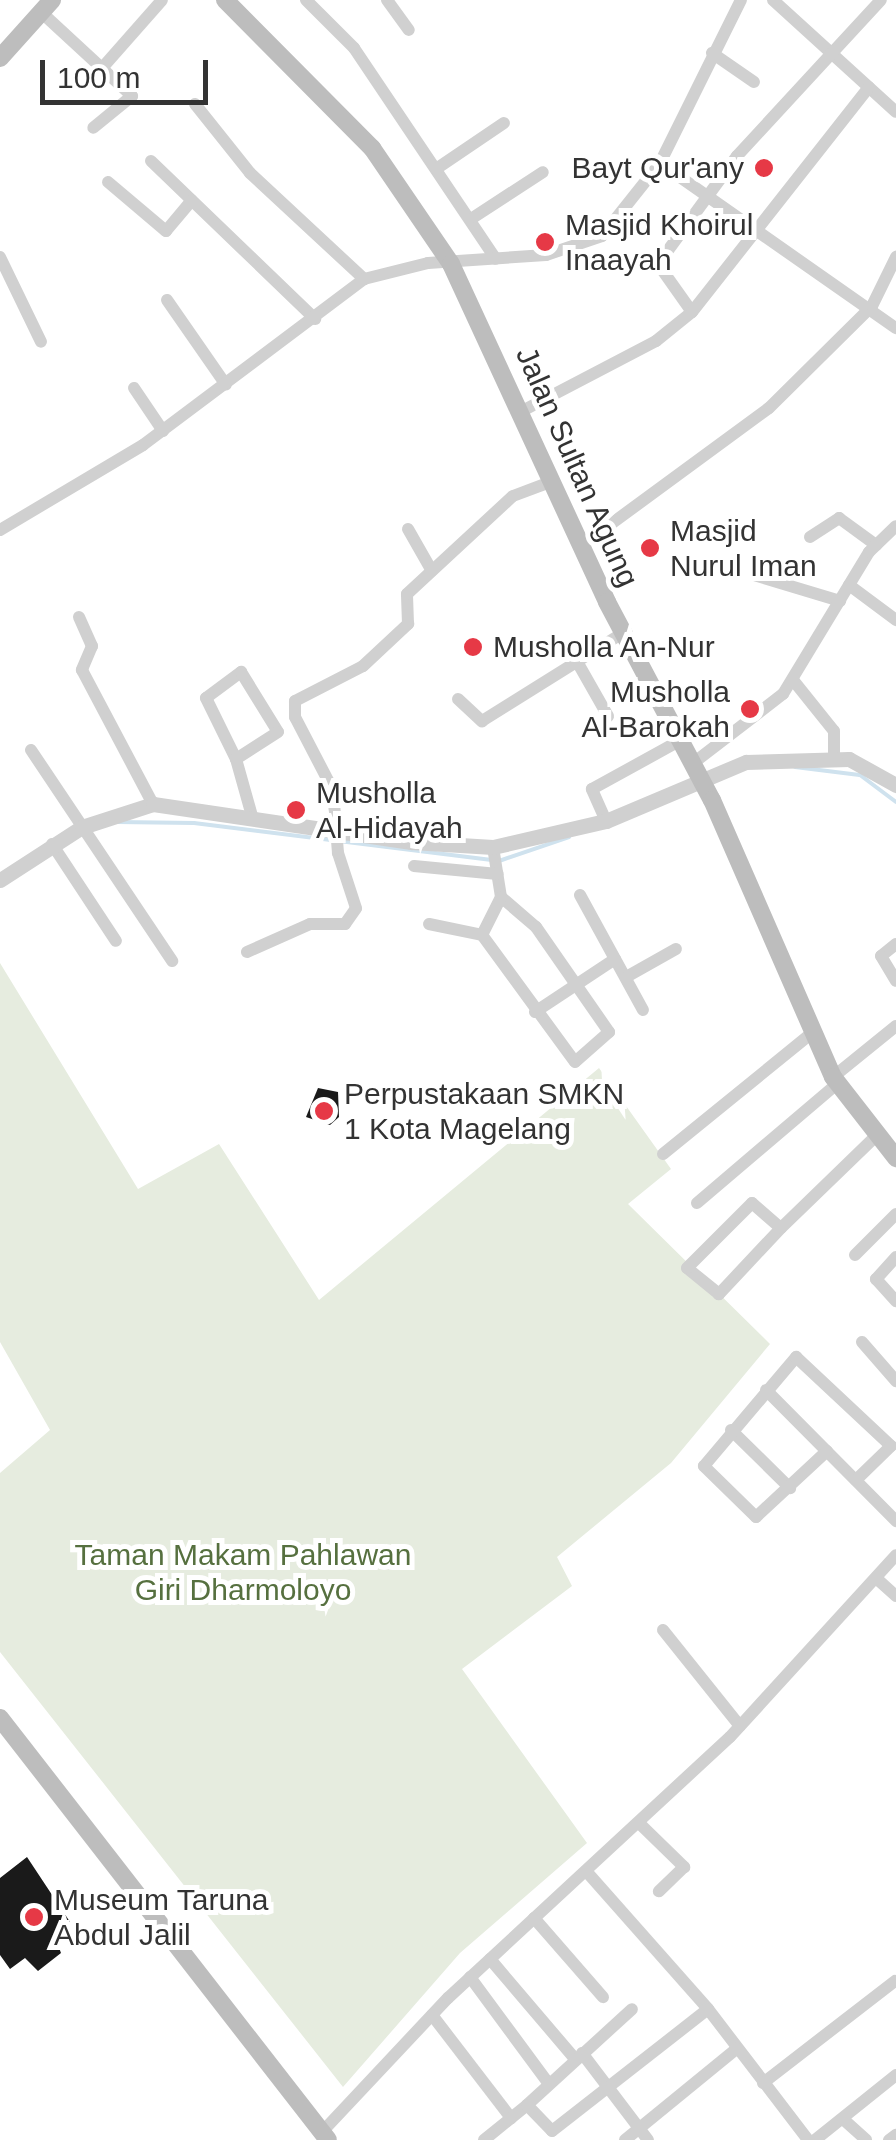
<!DOCTYPE html>
<html>
<head>
<meta charset="utf-8">
<style>
  body { margin:0 }
  #map { position:relative; width:896px; height:2140px; overflow:hidden; background:#fff; font-family:Arial,sans-serif }
  div>[style] { position:absolute }
  [style*='--x'] { left:calc(var(--x)*1px); top:calc(var(--y)*1px); width:calc(var(--w)*1px); rotate:calc(var(--a)*1deg) }
  .green>* { inset:0; background:#e6ecdf }
  .stream>* { height:4px; margin:-2px; padding:0 2px; transform-origin:2px; border-radius:2px; background:#cfe2ee }
  .building>* { inset:0; background:#1a1a1a }
  .minor>* { height:12px; margin:-6px; padding:0 6px; transform-origin:6px; border-radius:6px; background:#d0d0d0 }
  .tertiary>* { height:15px; margin:-7.5px; padding:0 7.5px; transform-origin:7.5px; border-radius:7.5px; background:#d0d0d0 }
  .secondary>* { height:18px; margin:-9px; padding:0 9px; transform-origin:9px; border-radius:9px; background:#bdbdbd }
  .dots>* { width:28px; height:28px; translate:-50% -50%; box-sizing:border-box; border:5px solid #fff; border-radius:50% }
  span { translate:-50% -50%; white-space:nowrap; text-align:center; line-height:1.15; -webkit-text-stroke:10px #fff; paint-order:stroke }
  .poi-label { font-size:30px; color:#333 }
  .right { translate:-100% -50%; text-align:right }
  .left { translate:0 -50%; text-align:left }
  .street-label { font-size:30px; color:#333 }
  .park-label { font-size:30px; color:#56703f }
  .scale { position:absolute; left:40px; top:60px; width:168px; height:45px; box-sizing:border-box; border:5px solid #333; border-top:0; padding-left:12px; font-size:30px; line-height:35px; white-space:nowrap; color:#333; -webkit-text-stroke:8px #fff; paint-order:stroke }
</style>
</head>
<body>
<div id="map">
  <div class="green">
    <i style="clip-path:polygon(0 963px,138px 1189px,219px 1144px,319px 1300px,599px 1068px,671px 1169px,628px 1204px,770px 1344px,671px 1463px,557px 1557px,572px 1586px,462px 1669px,587px 1843px,460px 1953px,343px 2087px,0 1652px,0 1473px,50px 1430px,0 1342px)"></i>
  </div>
  <div class="stream">
    <i style="--x:795;--y:767;--w:65;--a:7"></i>
    <i style="--x:860;--y:775;--w:45;--a:36.9"></i>
    <i style="--x:117;--y:822;--w:77;--a:0.7"></i>
    <i style="--x:194;--y:823;--w:298;--a:7.1"></i>
    <i style="--x:499;--y:861;--w:74;--a:-18.9"></i>
  </div>
  <div class="building">
    <i style="clip-path:polygon(318px 1088px,338px 1092px,339px 1117px,330px 1125px,306px 1117px)"></i>
    <i style="clip-path:polygon(27px 1857px,70px 1922px,55px 1937px,61px 1953px,38px 1971px,25px 1958px,10px 1969px,0 1955px,0 1878px)"></i>
  </div>
  <div class="minor">
    <i style="--x:306;--y:0;--w:68;--a:45"></i>
    <i style="--x:354;--y:48;--w:254;--a:56.1"></i>
    <i style="--x:387;--y:0;--w:37;--a:54"></i>
    <i style="--x:773;--y:0;--w:166;--a:42.3"></i>
    <i style="--x:41;--y:12;--w:124;--a:42.7"></i>
    <i style="--x:132;--y:96;--w:50;--a:140.6"></i>
    <i style="--x:712;--y:53;--w:51;--a:34.6"></i>
    <i style="--x:103;--y:67;--w:89;--a:-48.6"></i>
    <i style="--x:195;--y:104;--w:88;--a:51.4"></i>
    <i style="--x:250;--y:173;--w:156;--a:42.9"></i>
    <i style="--x:151;--y:161;--w:228;--a:43.9"></i>
    <i style="--x:660;--y:163;--w:288;--a:35"></i>
    <i style="--x:436;--y:169;--w:82;--a:-34.1"></i>
    <i style="--x:108;--y:182;--w:76;--a:40.2"></i>
    <i style="--x:166;--y:231;--w:40;--a:-50"></i>
    <i style="--x:474;--y:217;--w:82;--a:-33.1"></i>
    <i style="--x:0;--y:257;--w:94;--a:64.2"></i>
    <i style="--x:167;--y:300;--w:103;--a:55.2"></i>
    <i style="--x:692;--y:312;--w:59;--a:-125.3"></i>
    <i style="--x:658;--y:264;--w:134;--a:-53.8"></i>
    <i style="--x:737;--y:156;--w:212;--a:-47.3"></i>
    <i style="--x:134;--y:388;--w:52;--a:56"></i>
    <i style="--x:524;--y:410;--w:149;--a:-27.6"></i>
    <i style="--x:656;--y:341;--w:46;--a:-38.9"></i>
    <i style="--x:692;--y:312;--w:286;--a:-51.8"></i>
    <i style="--x:408;--y:529;--w:48;--a:60.3"></i>
    <i style="--x:0;--y:530;--w:166;--a:-30.7"></i>
    <i style="--x:143;--y:445;--w:276;--a:-36.9"></i>
    <i style="--x:364;--y:279;--w:66;--a:-14"></i>
    <i style="--x:428;--y:263;--w:118;--a:-3.9"></i>
    <i style="--x:546;--y:255;--w:59;--a:-18.7"></i>
    <i style="--x:602;--y:236;--w:93;--a:-51.5"></i>
    <i style="--x:660;--y:163;--w:182;--a:-63.6"></i>
    <i style="--x:810;--y:537;--w:35;--a:-33"></i>
    <i style="--x:839;--y:518;--w:46;--a:36.1"></i>
    <i style="--x:581;--y:546;--w:233;--a:-36.3"></i>
    <i style="--x:769;--y:408;--w:145;--a:-44.7"></i>
    <i style="--x:872;--y:306;--w:55;--a:-63.9"></i>
    <i style="--x:754;--y:575;--w:90;--a:16.8"></i>
    <i style="--x:849;--y:585;--w:59;--a:36.7"></i>
    <i style="--x:79;--y:617;--w:32;--a:66"></i>
    <i style="--x:92;--y:646;--w:26;--a:113"></i>
    <i style="--x:82;--y:670;--w:152;--a:62.1"></i>
    <i style="--x:575;--y:658;--w:67;--a:60.4"></i>
    <i style="--x:793;--y:680;--w:65;--a:51.2"></i>
    <i style="--x:834;--y:731;--w:27;--a:90"></i>
    <i style="--x:458;--y:699;--w:33;--a:43"></i>
    <i style="--x:482;--y:721;--w:166;--a:-32"></i>
    <i style="--x:31;--y:750;--w:254;--a:56.2"></i>
    <i style="--x:236;--y:759;--w:68;--a:-116.2"></i>
    <i style="--x:206;--y:698;--w:44;--a:-36.6"></i>
    <i style="--x:241;--y:672;--w:70;--a:58.3"></i>
    <i style="--x:278;--y:732;--w:50;--a:147.3"></i>
    <i style="--x:236;--y:759;--w:59;--a:74.3"></i>
    <i style="--x:692;--y:764;--w:115;--a:-37.6"></i>
    <i style="--x:783;--y:694;--w:166;--a:-58.8"></i>
    <i style="--x:869;--y:552;--w:37;--a:-44"></i>
    <i style="--x:606;--y:821;--w:35;--a:-114"></i>
    <i style="--x:592;--y:789;--w:102;--a:-28.8"></i>
    <i style="--x:52;--y:844;--w:116;--a:56.6"></i>
    <i style="--x:493;--y:847;--w:51;--a:80.9"></i>
    <i style="--x:501;--y:897;--w:46;--a:40.6"></i>
    <i style="--x:536;--y:927;--w:128;--a:55.2"></i>
    <i style="--x:609;--y:1032;--w:45;--a:138.6"></i>
    <i style="--x:575;--y:1062;--w:157;--a:-126.2"></i>
    <i style="--x:482;--y:935;--w:42;--a:-63.4"></i>
    <i style="--x:414;--y:866;--w:84;--a:5.4"></i>
    <i style="--x:580;--y:895;--w:131;--a:61.3"></i>
    <i style="--x:429;--y:924;--w:54;--a:11.7"></i>
    <i style="--x:896;--y:944;--w:19;--a:141"></i>
    <i style="--x:881;--y:956;--w:29;--a:59"></i>
    <i style="--x:247;--y:952;--w:69;--a:-24"></i>
    <i style="--x:310;--y:924;--w:35;--a:0"></i>
    <i style="--x:345;--y:924;--w:19;--a:-55"></i>
    <i style="--x:356;--y:908;--w:58;--a:-108.1"></i>
    <i style="--x:338;--y:853;--w:63;--a:-94.5"></i>
    <i style="--x:333;--y:790;--w:82;--a:-117.5"></i>
    <i style="--x:295;--y:717;--w:16;--a:-90"></i>
    <i style="--x:295;--y:701;--w:76;--a:-27.2"></i>
    <i style="--x:363;--y:666;--w:62;--a:-43"></i>
    <i style="--x:408;--y:624;--w:30;--a:-92"></i>
    <i style="--x:407;--y:594;--w:144;--a:-42.8"></i>
    <i style="--x:513;--y:496;--w:43;--a:-20.6"></i>
    <i style="--x:628;--y:976;--w:55;--a:-29.4"></i>
    <i style="--x:535;--y:1012;--w:96;--a:-33.5"></i>
    <i style="--x:833;--y:1077;--w:81;--a:-39"></i>
    <i style="--x:663;--y:1154;--w:193;--a:-39.1"></i>
    <i style="--x:697;--y:1203;--w:184;--a:-40.4"></i>
    <i style="--x:781;--y:1228;--w:91;--a:133.2"></i>
    <i style="--x:719;--y:1294;--w:41;--a:-140.9"></i>
    <i style="--x:687;--y:1268;--w:92;--a:-45"></i>
    <i style="--x:752;--y:1203;--w:38;--a:41"></i>
    <i style="--x:781;--y:1228;--w:131;--a:-44.1"></i>
    <i style="--x:855;--y:1255;--w:58;--a:-45"></i>
    <i style="--x:896;--y:1257;--w:30;--a:132"></i>
    <i style="--x:876;--y:1279;--w:30;--a:48"></i>
    <i style="--x:862;--y:1342;--w:52;--a:48.9"></i>
    <i style="--x:766;--y:1390;--w:185;--a:45.2"></i>
    <i style="--x:731;--y:1430;--w:83;--a:44.5"></i>
    <i style="--x:827;--y:1451;--w:97;--a:137.1"></i>
    <i style="--x:756;--y:1517;--w:73;--a:-135.6"></i>
    <i style="--x:704;--y:1466;--w:143;--a:-49.8"></i>
    <i style="--x:796;--y:1357;--w:130;--a:43.1"></i>
    <i style="--x:891;--y:1446;--w:49;--a:135.8"></i>
    <i style="--x:876;--y:1578;--w:27;--a:42"></i>
    <i style="--x:663;--y:1630;--w:123;--a:51.3"></i>
    <i style="--x:640;--y:1824;--w:62;--a:44.3"></i>
    <i style="--x:684;--y:1867;--w:35;--a:136"></i>
    <i style="--x:586;--y:1871;--w:184;--a:48.5"></i>
    <i style="--x:708;--y:2009;--w:165;--a:52.6"></i>
    <i style="--x:534;--y:1918;--w:105;--a:48.9"></i>
    <i style="--x:490;--y:1959;--w:131;--a:49.6"></i>
    <i style="--x:470;--y:1977;--w:133;--a:53.6"></i>
    <i style="--x:432;--y:2015;--w:130;--a:52.5"></i>
    <i style="--x:582;--y:2053;--w:109;--a:52.8"></i>
    <i style="--x:763;--y:2083;--w:167;--a:-37.7"></i>
    <i style="--x:527;--y:2105;--w:142;--a:-42.4"></i>
    <i style="--x:843;--y:2119;--w:31;--a:42"></i>
    <i style="--x:322;--y:2132;--w:184;--a:-46.8"></i>
    <i style="--x:448;--y:1998;--w:384;--a:-42.8"></i>
    <i style="--x:730;--y:1737;--w:246;--a:-47.6"></i>
    <i style="--x:484;--y:2140;--w:55;--a:-39.1"></i>
    <i style="--x:527;--y:2105;--w:36;--a:46"></i>
    <i style="--x:552;--y:2131;--w:198;--a:-38"></i>
    <i style="--x:625;--y:2140;--w:144;--a:-39.3"></i>
    <i style="--x:815;--y:2140;--w:104;--a:-38.7"></i>
    <i style="--x:889;--y:2140;--w:9;--a:-36"></i>
  </div>
  <div class="tertiary">
    <i style="--x:0;--y:880;--w:98;--a:-32.9"></i>
    <i style="--x:82;--y:827;--w:75;--a:-17.9"></i>
    <i style="--x:153;--y:804;--w:261;--a:8.4"></i>
    <i style="--x:411;--y:842;--w:82;--a:3.5"></i>
    <i style="--x:493;--y:847;--w:116;--a:-13"></i>
    <i style="--x:606;--y:821;--w:152;--a:-22.9"></i>
    <i style="--x:746;--y:762;--w:103;--a:-1.7"></i>
    <i style="--x:849;--y:759;--w:54;--a:29"></i>
  </div>
  <div class="secondary">
    <i style="--x:225;--y:0;--w:209;--a:45.2"></i>
    <i style="--x:372;--y:148;--w:140;--a:55.7"></i>
    <i style="--x:451;--y:264;--w:372;--a:65.2"></i>
    <i style="--x:607;--y:602;--w:224;--a:62.1"></i>
    <i style="--x:712;--y:800;--w:302;--a:66.4"></i>
    <i style="--x:833;--y:1077;--w:103;--a:52.1"></i>
    <i style="--x:0;--y:58;--w:78;--a:-48.1"></i>
    <i style="--x:0;--y:1718;--w:534;--a:52.14"></i>
  </div>
  <div class="dots">
    <i style="left:764px;top:168px;background:#e63946"></i>
    <i style="left:545px;top:242px;background:#e63946"></i>
    <i style="left:650px;top:548px;background:#e63946"></i>
    <i style="left:473px;top:647px;background:#e63946"></i>
    <i style="left:750px;top:709px;background:#e63946"></i>
    <i style="left:296px;top:810px;background:#e63946"></i>
    <i style="left:324px;top:1111px;background:#e63946"></i>
    <i style="left:34px;top:1917px;background:#e63946"></i>
  </div>
  <div class="poi-label">
    <span class="right" style="left:744px;top:168px">Bayt Qur'any</span>
    <span class="left" style="left:565px;top:242px">Masjid Khoirul<br>Inaayah</span>
    <span class="left" style="left:670px;top:548px">Masjid<br>Nurul Iman</span>
    <span class="left" style="left:493px;top:647px">Musholla An-Nur</span>
    <span class="right" style="left:730px;top:709px">Musholla<br>Al-Barokah</span>
    <span class="left" style="left:316px;top:810px">Musholla<br>Al-Hidayah</span>
    <span class="left" style="left:344px;top:1111px">Perpustakaan SMKN<br>1 Kota Magelang</span>
    <span class="left" style="left:54px;top:1917px">Museum Taruna<br>Abdul Jalil</span>
  </div>
  <div class="street-label">
    <span style="left:577px;top:467px;rotate:66deg">Jalan Sultan Agung</span>
  </div>
  <div class="park-label">
    <span style="left:243px;top:1572px">Taman Makam Pahlawan<br>Giri Dharmoloyo</span>
  </div>
  <div class="scale">100 m</div>
</div>
</body>
</html>
